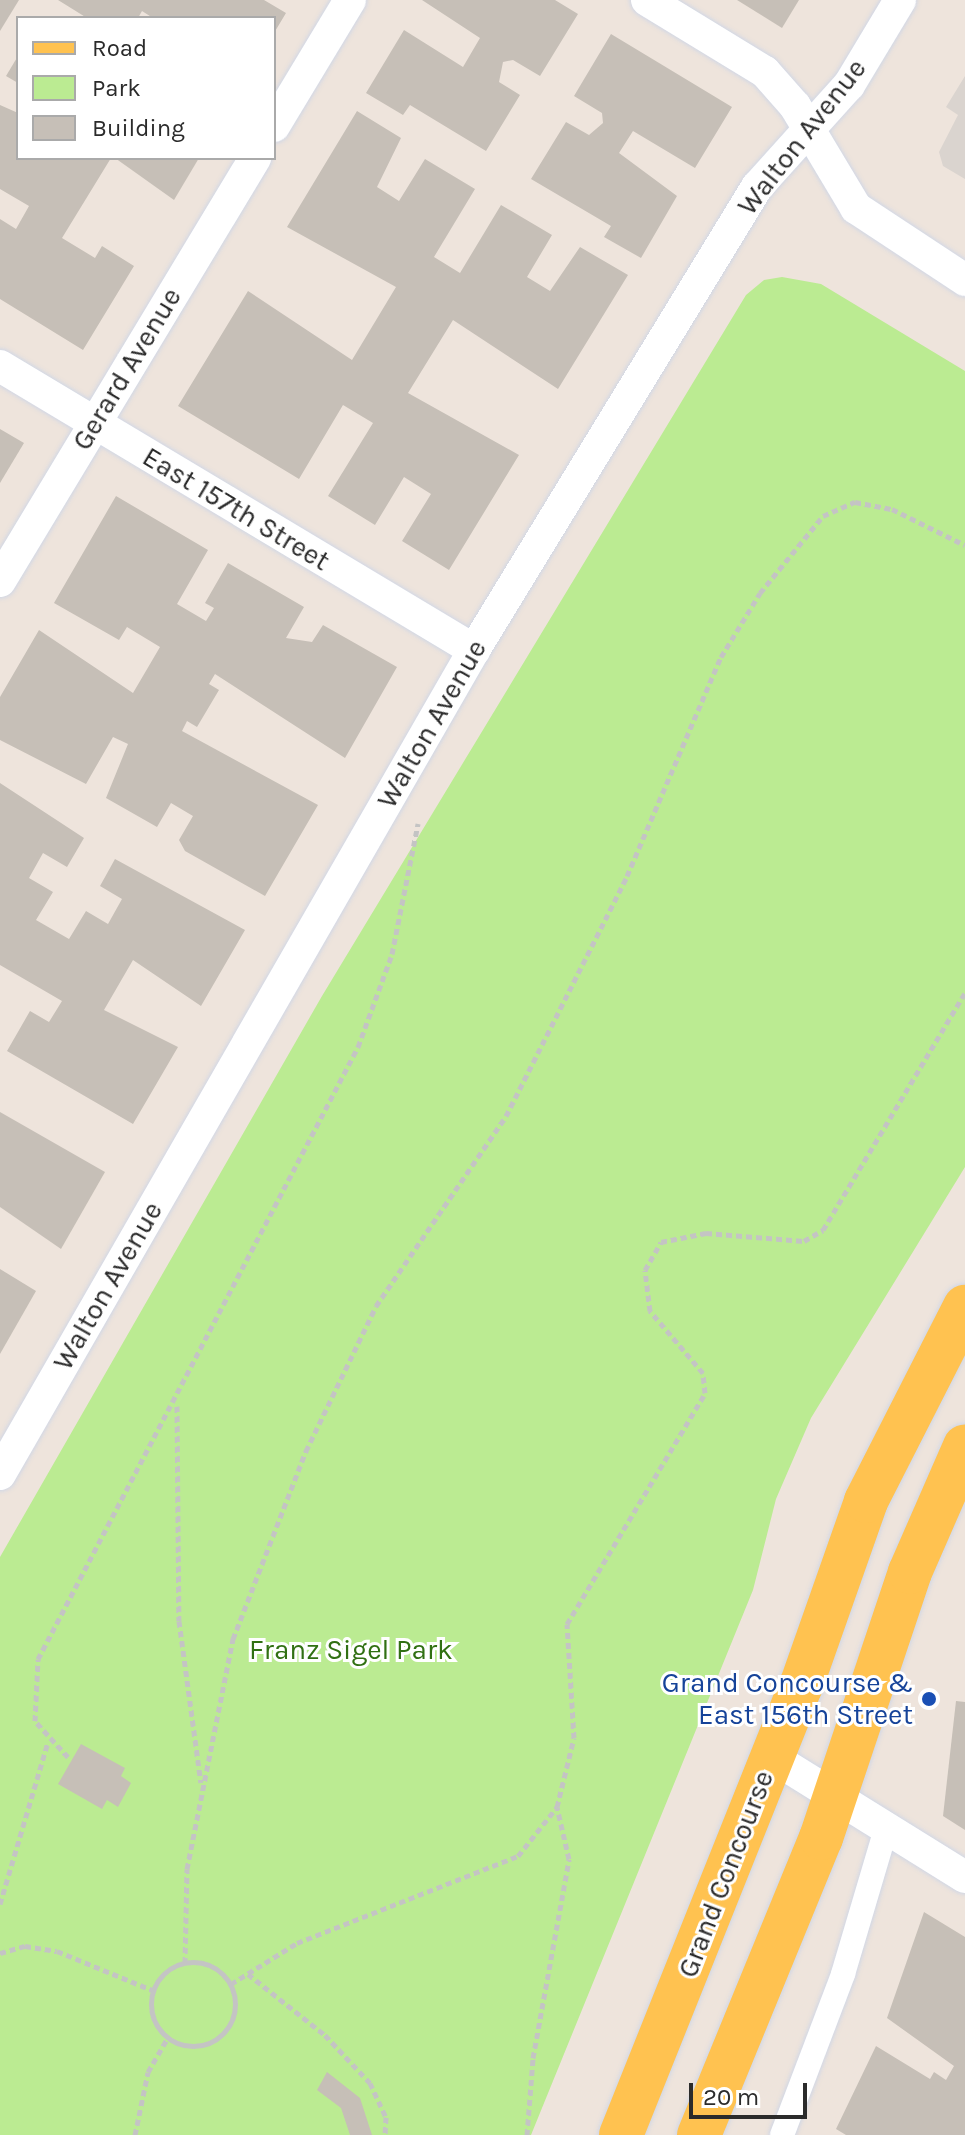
<!DOCTYPE html>
<html>
<head>
<meta charset="utf-8">
<style>
  body { margin:0 }
  #map { position:relative; width:965px; height:2135px; overflow:hidden; background:#eee4dc; font-family:Karla,sans-serif }
  div>[style] { position:absolute }
  [style*='--x'] { left:calc(var(--x)*1px); top:calc(var(--y)*1px); width:calc(var(--w)*1px); rotate:calc(var(--a)*1deg) }
  .green>* { inset:0; background:#bbeb92 }
  .plaza>* { inset:0; background:#dad4cf }
  .building>* { inset:0; background:#c6bfb7 }
  .path>* { height:5px; margin-top:-2.5px; transform-origin:0; background:repeating-linear-gradient(90deg,#c4c4c4 0 6px,transparent 0 10px) }
  .path>.ring { margin:-2.5px; padding:0; box-sizing:content-box; background:none; border:5px solid #c4c4c4; border-radius:50% }
  .roads { filter:drop-shadow(0 0 2px #d1d7e5) drop-shadow(0 0 2px #d1d7e5) }
  .pedestrian>* { height:24px; margin:-12px; padding:0 12px; transform-origin:12px; border-radius:12px; background:#fff }
  .minor>* { height:32px; margin:-16px; padding:0 16px; transform-origin:16px; border-radius:16px; background:#fff }
  .primary>* { height:44px; margin:-22px; padding:0 22px; transform-origin:22px; border-radius:22px; background:#ffc250 }
  .dots>* { width:22px; height:22px; translate:-50% -50%; box-sizing:border-box; border:4px solid #fff; border-radius:50% }
  span { translate:-50% -50%; white-space:nowrap; text-align:center; line-height:1.15; -webkit-text-stroke:6px #fff; paint-order:stroke }
  .street-label { font-size:28px; color:#2b2b2b }
  .park-label { font-size:28px; color:#317013 }
  .transit-label { font-size:28px; color:#164399 }
  .right { translate:-100% -50%; text-align:right }
  .legend { position:absolute; left:16px; top:16px; width:260px; height:144px; box-sizing:border-box; background:#fff; border:2px solid #aaa; margin:0; padding:10px 14px; list-style:none; font-size:24px; color:#2b2b2b }
  .legend li { display:flex; align-items:center; gap:16px; height:40px }
  .legend b { width:40px; border:2px solid #aaa }
  .scale { position:absolute; left:689px; top:2083px; width:118px; height:36px; box-sizing:border-box; border:4px solid #2b2b2b; border-top:0; padding-left:10px; font-size:24px; line-height:28px; white-space:nowrap; color:#2b2b2b; -webkit-text-stroke:6px #fff; paint-order:stroke }
</style>
</head>
<body>
<div id="map">
  <div class="green">
    <i style="clip-path:polygon(782px 277px,821px 284px,965px 371px,965px 1167px,811px 1418px,776px 1499px,753px 1590px,531px 2135px,0 2135px,0 1557px,322px 996px,746px 295px,764px 280px)"></i>
  </div>
  <div class="plaza">
    <i style="clip-path:polygon(965px 76px,965px 179px,943px 166px,939px 152px,958px 115px,946px 107px)"></i>
  </div>
  <div class="building">
    <i style="clip-path:polygon(0 0,19px 0,0 31px)"></i>
    <i style="clip-path:polygon(58px 0,264px 0,286px 13px,274px 33px,274px 18px,153px 18px,142px 11px,138px 18px,87px 18px)"></i>
    <i style="clip-path:polygon(422px 0,555px 0,578px 14px,540px 76px,513px 60px,503px 62px,499px 82px,520px 95px,486px 151px,410px 105px,403px 115px,366px 93px,404px 30px,463px 67px,480px 38px)"></i>
    <i style="clip-path:polygon(737px 0,799px 0,782px 28px)"></i>
    <i style="clip-path:polygon(611px 34px,732px 107px,695px 168px,633px 131px,619px 153px,677px 196px,641px 258px,604px 237px,611px 226px,531px 179px,566px 122px,589px 135px,603px 123px,602px 113px,574px 96px)"></i>
    <i style="clip-path:polygon(18px 56px,18px 83px,6px 76px)"></i>
    <i style="clip-path:polygon(0 105px,18px 113px,18px 158px,111px 158px,62px 238px,95px 258px,102px 246px,134px 266px,83px 350px,0 299px,0 219px,16px 229px,29px 206px,0 189px)"></i>
    <i style="clip-path:polygon(357px 111px,401px 138px,377px 187px,399px 201px,425px 159px,475px 189px,434px 257px,460px 273px,501px 205px,552px 235px,527px 277px,550px 291px,580px 247px,628px 275px,558px 389px,453px 320px,408px 393px,519px 455px,449px 570px,402px 541px,431px 494px,404px 477px,375px 525px,328px 496px,373px 423px,343px 405px,299px 479px,178px 406px,248px 291px,352px 360px,396px 287px,287px 227px)"></i>
    <i style="clip-path:polygon(115px 158px,199px 158px,174px 200px)"></i>
    <i style="clip-path:polygon(0 429px,24px 443px,0 483px)"></i>
    <i style="clip-path:polygon(116px 496px,208px 550px,177px 604px,206px 621px,214px 608px,205px 603px,228px 563px,304px 607px,286px 638px,312px 642px,323px 625px,397px 667px,345px 758px,215px 674px,209px 684px,219px 690px,197px 727px,187px 721px,182px 731px,318px 805px,265px 896px,185px 851px,179px 840px,193px 816px,171px 803px,157px 827px,106px 798px,128px 744px,113px 737px,86px 784px,0 740px,0 697px,39px 630px,133px 693px,160px 647px,127px 627px,119px 640px,54px 603px)"></i>
    <i style="clip-path:polygon(0 783px,84px 838px,67px 867px,43px 853px,29px 878px,53px 892px,36px 920px,69px 939px,86px 911px,108px 924px,122px 899px,100px 886px,115px 859px,245px 930px,201px 1006px,133px 960px,104px 1010px,178px 1047px,133px 1124px,7px 1051px,30px 1011px,49px 1022px,62px 1001px,0 965px)"></i>
    <i style="clip-path:polygon(0 1112px,105px 1172px,61px 1249px,0 1207px)"></i>
    <i style="clip-path:polygon(0 1269px,36px 1291px,0 1354px)"></i>
    <i style="clip-path:polygon(956px 1701px,965px 1702px,965px 1830px,943px 1816px)"></i>
    <i style="clip-path:polygon(81px 1744px,125px 1768px,121px 1776px,131px 1783px,118px 1807px,107px 1800px,102px 1809px,58px 1784px)"></i>
    <i style="clip-path:polygon(924px 1912px,965px 1937px,965px 2135px,846px 2135px,836px 2129px,876px 2046px,930px 2079px,934px 2072px,946px 2080px,954px 2066px,887px 2018px)"></i>
    <i style="clip-path:polygon(327px 2072px,360px 2098px,372px 2135px,350px 2135px,341px 2108px,317px 2090px)"></i>
  </div>
  <div class="path">
    <i style="--x:177;--y:1406;--w:215;--a:89.5"></i>
    <i style="--x:179;--y:1621;--w:163;--a:82.3"></i>
    <i style="--x:68;--y:1757;--w:49;--a:-132.5"></i>
    <i style="--x:35;--y:1721;--w:62;--a:-87.2"></i>
    <i style="--x:38;--y:1659;--w:691;--a:-62.4"></i>
    <i style="--x:358;--y:1047;--w:99;--a:-69.9"></i>
    <i style="--x:392;--y:954;--w:133;--a:-78.7"></i>
    <i style="--x:0;--y:1904;--w:169;--a:-73.5"></i>
    <i style="--x:0;--y:1953;--w:26;--a:-16"></i>
    <i style="--x:25;--y:1946;--w:32;--a:9"></i>
    <i style="--x:57;--y:1951;--w:103;--a:22.3"></i>
    <i class="ring" style="left:151px;top:1962px;width:79px;height:79px"></i>
    <i style="--x:185;--y:1963;--w:94;--a:-88.8"></i>
    <i style="--x:187;--y:1869;--w:235;--a:-78.7"></i>
    <i style="--x:233;--y:1639;--w:202;--a:-68.8"></i>
    <i style="--x:306;--y:1451;--w:161;--a:-64.2"></i>
    <i style="--x:376;--y:1306;--w:230;--a:-55.6"></i>
    <i style="--x:506;--y:1116;--w:269;--a:-63.2"></i>
    <i style="--x:627;--y:876;--w:238;--a:-66.8"></i>
    <i style="--x:721;--y:657;--w:75;--a:-58.6"></i>
    <i style="--x:760;--y:593;--w:99;--a:-50.7"></i>
    <i style="--x:823;--y:516;--w:35;--a:-24"></i>
    <i style="--x:855;--y:502;--w:38;--a:11"></i>
    <i style="--x:892;--y:509;--w:81;--a:26.3"></i>
    <i style="--x:248;--y:1974;--w:98;--a:38.4"></i>
    <i style="--x:325;--y:2035;--w:66;--a:46.8"></i>
    <i style="--x:370;--y:2083;--w:38;--a:65"></i>
    <i style="--x:386;--y:2117;--w:18;--a:93"></i>
    <i style="--x:231;--y:1984;--w:78;--a:-31.8"></i>
    <i style="--x:297;--y:1943;--w:238;--a:-21.5"></i>
    <i style="--x:518;--y:1856;--w:63;--a:-51.5"></i>
    <i style="--x:557;--y:1807;--w:71;--a:-76.2"></i>
    <i style="--x:574;--y:1738;--w:114;--a:-93.5"></i>
    <i style="--x:567;--y:1624;--w:269;--a:-59.1"></i>
    <i style="--x:705;--y:1393;--w:20;--a:-96"></i>
    <i style="--x:703;--y:1373;--w:82;--a:-130.5"></i>
    <i style="--x:650;--y:1311;--w:41;--a:-97"></i>
    <i style="--x:645;--y:1270;--w:32;--a:-60"></i>
    <i style="--x:661;--y:1242;--w:46;--a:-11.3"></i>
    <i style="--x:706;--y:1233;--w:98;--a:4.7"></i>
    <i style="--x:804;--y:1241;--w:22;--a:-30"></i>
    <i style="--x:823;--y:1230;--w:276;--a:-59.1"></i>
    <i style="--x:135;--y:2135;--w:64;--a:-78.3"></i>
    <i style="--x:148;--y:2072;--w:39;--a:-60"></i>
    <i style="--x:527;--y:2135;--w:77;--a:-85.5"></i>
    <i style="--x:533;--y:2058;--w:202;--a:-79.7"></i>
    <i style="--x:569;--y:1859;--w:53;--a:-103"></i>
  </div>
  <div class="roads">
    <div class="pedestrian">
      <i style="--x:782;--y:2135;--w:172;--a:-69.2"></i>
      <i style="--x:843;--y:1974;--w:151;--a:-73.5"></i>
    </div>
    <div class="minor">
      <i style="--x:647;--y:0;--w:138;--a:31.4"></i>
      <i style="--x:765;--y:72;--w:45;--a:48.6"></i>
      <i style="--x:795;--y:106;--w:119;--a:59.1"></i>
      <i style="--x:856;--y:208;--w:131;--a:33.4"></i>
      <i style="--x:274;--y:126;--w:147;--a:-58.9"></i>
      <i style="--x:0;--y:366;--w:553;--a:30.93"></i>
      <i style="--x:0;--y:581;--w:494;--a:-58.9"></i>
      <i style="--x:0;--y:1474;--w:951;--a:-60.09"></i>
      <i style="--x:474;--y:650;--w:543;--a:-58.57"></i>
      <i style="--x:757;--y:187;--w:137;--a:-48"></i>
      <i style="--x:849;--y:85;--w:99;--a:-59"></i>
      <i style="--x:772;--y:1757;--w:227;--a:31.9"></i>
    </div>
    <div class="primary">
      <i style="--x:621;--y:2135;--w:484;--a:-68.2"></i>
      <i style="--x:801;--y:1686;--w:196;--a:-70.6"></i>
      <i style="--x:866;--y:1501;--w:218;--a:-63"></i>
      <i style="--x:699;--y:2135;--w:321;--a:-67.7"></i>
      <i style="--x:821;--y:1838;--w:280;--a:-71.5"></i>
      <i style="--x:910;--y:1572;--w:137;--a:-66.4"></i>
    </div>
  </div>
  <div class="dots">
    <i style="left:929px;top:1699px;background:#1a4fb4"></i>
  </div>
  <div class="street-label">
    <span style="left:802px;top:137px;rotate:-52deg">Walton Avenue</span>
    <span style="left:127px;top:369px;rotate:-59deg">Gerard Avenue</span>
    <span style="left:236px;top:509px;rotate:31deg">East 157th Street</span>
    <span style="left:432px;top:724px;rotate:-60deg">Walton Avenue</span>
    <span style="left:108px;top:1286px;rotate:-60deg">Walton Avenue</span>
    <span style="left:726px;top:1874px;rotate:-69deg">Grand Concourse</span>
  </div>
  <div class="park-label">
    <span style="left:351px;top:1650px">Franz Sigel Park</span>
  </div>
  <div class="transit-label">
    <span class="right" style="left:913px;top:1699px">Grand Concourse &amp;<br>East 156th Street</span>
  </div>
  <ul class="legend">
  <li><b style="height:10px;background:#ffc250"></b>Road</li>
  <li><b style="height:22px;background:#bbeb92"></b>Park</li>
  <li><b style="height:22px;background:#c6bfb7"></b>Building</li>
  </ul>
  <div class="scale">20 m</div>
</div>
</body>
</html>
